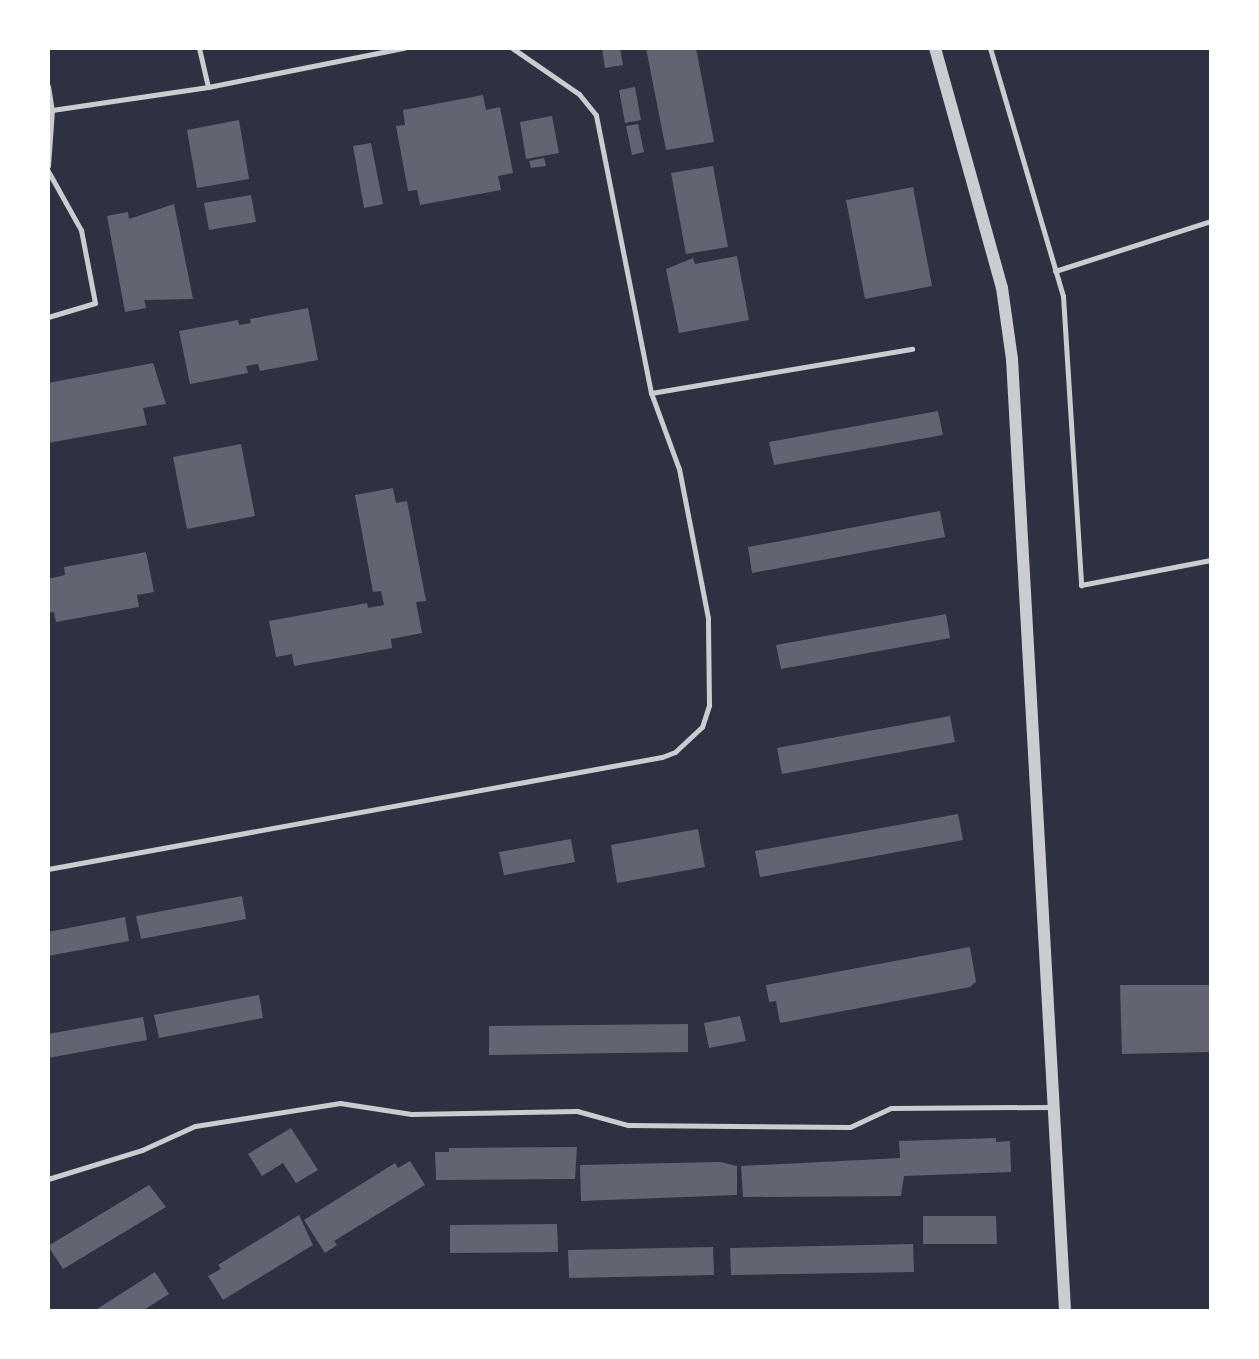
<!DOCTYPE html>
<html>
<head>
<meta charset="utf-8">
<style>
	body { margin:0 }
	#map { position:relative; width:1259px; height:1359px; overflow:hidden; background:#2d3142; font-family:Merriweather,serif }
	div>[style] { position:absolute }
	.building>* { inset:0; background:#626471 }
	.service>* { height:5px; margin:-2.5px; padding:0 2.5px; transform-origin:2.5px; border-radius:2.5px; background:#caccd0 }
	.tertiary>* { height:12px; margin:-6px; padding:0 6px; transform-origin:6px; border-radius:6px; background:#caccd0 }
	span { translate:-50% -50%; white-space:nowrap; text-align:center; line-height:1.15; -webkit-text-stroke:7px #fff; paint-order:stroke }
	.frame { position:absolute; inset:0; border:50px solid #fff; pointer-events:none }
</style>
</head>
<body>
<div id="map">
	<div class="building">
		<i style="clip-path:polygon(602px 48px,620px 48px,623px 65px,605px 68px)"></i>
		<i style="clip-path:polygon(646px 48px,696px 48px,714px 142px,666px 150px)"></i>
		<i style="clip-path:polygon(635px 87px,641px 120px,625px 123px,619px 90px)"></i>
		<i style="clip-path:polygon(483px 95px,486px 110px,500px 107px,513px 173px,498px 176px,501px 190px,420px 205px,417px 190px,408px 191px,396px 126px,405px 125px,403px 110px)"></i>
		<i style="clip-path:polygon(552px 116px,559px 153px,526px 159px,520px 122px)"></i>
		<i style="clip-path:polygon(239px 120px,249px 179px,197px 188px,187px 130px)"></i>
		<i style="clip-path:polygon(638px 124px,644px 152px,632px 155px,626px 126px)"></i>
		<i style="clip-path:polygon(371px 143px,383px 204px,364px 208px,353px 146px)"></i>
		<i style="clip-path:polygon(544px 158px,546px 166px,531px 168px,529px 161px)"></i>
		<i style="clip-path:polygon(713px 166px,728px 247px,686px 254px,671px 173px)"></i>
		<i style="clip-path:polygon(913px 187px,932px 286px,865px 299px,846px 200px)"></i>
		<i style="clip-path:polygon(251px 195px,256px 222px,209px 230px,204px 203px)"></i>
		<i style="clip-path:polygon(174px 204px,193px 299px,144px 300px,146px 308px,125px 312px,107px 216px,128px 212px,129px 219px)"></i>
		<i style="clip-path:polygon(737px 256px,749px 320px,679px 333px,666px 269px,693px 258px,695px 264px)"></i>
		<i style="clip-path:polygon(308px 308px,318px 360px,260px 371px,258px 364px,246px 366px,248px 373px,190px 384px,179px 331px,238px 320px,239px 325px,251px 323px,250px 319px)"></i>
		<i style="clip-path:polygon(153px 363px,166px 404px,143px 408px,147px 425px,48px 443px,48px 383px)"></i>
		<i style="clip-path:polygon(938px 411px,943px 435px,774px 465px,769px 442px)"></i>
		<i style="clip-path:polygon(241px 444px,255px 516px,187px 529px,173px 457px)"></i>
		<i style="clip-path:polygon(393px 488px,396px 503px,407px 501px,426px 601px,416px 602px,422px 633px,391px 639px,392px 648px,294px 666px,292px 654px,276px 657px,269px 621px,367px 603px,368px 608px,384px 605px,381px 591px,373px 592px,355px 495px)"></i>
		<i style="clip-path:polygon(940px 511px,945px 537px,752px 573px,748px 547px)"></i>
		<i style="clip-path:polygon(146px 552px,154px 592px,137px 595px,139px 607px,56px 622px,54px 612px,48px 613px,48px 579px,65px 575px,64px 567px)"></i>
		<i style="clip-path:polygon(946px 614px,950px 638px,781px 669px,776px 645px)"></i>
		<i style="clip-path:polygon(950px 716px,955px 742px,782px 774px,777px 748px)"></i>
		<i style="clip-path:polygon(958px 814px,963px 840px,760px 877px,755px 851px)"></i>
		<i style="clip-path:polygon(698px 829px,705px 867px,617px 883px,611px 845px)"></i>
		<i style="clip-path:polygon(571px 839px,575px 862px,504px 875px,499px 852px)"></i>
		<i style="clip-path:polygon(242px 896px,246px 919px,141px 939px,136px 916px)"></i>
		<i style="clip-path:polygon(125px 917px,129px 941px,48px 956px,48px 932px)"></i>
		<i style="clip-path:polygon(970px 947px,976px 982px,970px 987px,780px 1023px,776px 1001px,769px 1002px,766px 985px)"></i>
		<i style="clip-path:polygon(1120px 985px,1211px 985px,1211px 1052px,1122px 1054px)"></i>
		<i style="clip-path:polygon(259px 995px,263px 1018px,159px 1038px,154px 1015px)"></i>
		<i style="clip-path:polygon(740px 1016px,746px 1041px,709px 1048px,704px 1023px)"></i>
		<i style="clip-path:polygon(143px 1017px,147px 1040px,48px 1058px,48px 1034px)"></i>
		<i style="clip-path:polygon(688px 1024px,688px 1052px,489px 1055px,489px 1026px)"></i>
		<i style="clip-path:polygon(291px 1128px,318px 1170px,296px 1183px,283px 1163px,262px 1176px,248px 1154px)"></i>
		<i style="clip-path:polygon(996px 1138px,996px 1142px,1010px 1141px,1011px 1172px,904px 1176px,901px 1196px,743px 1197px,741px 1166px,900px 1158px,899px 1141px)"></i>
		<i style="clip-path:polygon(577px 1147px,575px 1179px,436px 1180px,435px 1152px,449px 1152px,449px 1148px)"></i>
		<i style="clip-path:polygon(410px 1161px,425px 1185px,334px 1241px,337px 1245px,325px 1253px,304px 1220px,395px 1163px,398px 1168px)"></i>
		<i style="clip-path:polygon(720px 1162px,737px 1166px,737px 1195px,581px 1201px,580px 1165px)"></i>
		<i style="clip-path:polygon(149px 1185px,166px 1207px,63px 1269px,48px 1246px)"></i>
		<i style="clip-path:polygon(299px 1215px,313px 1245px,223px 1300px,208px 1276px,221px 1269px,218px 1265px)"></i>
		<i style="clip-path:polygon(923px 1216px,996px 1216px,997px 1244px,923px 1244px)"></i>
		<i style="clip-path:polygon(557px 1224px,558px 1252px,450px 1253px,450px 1225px)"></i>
		<i style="clip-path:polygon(913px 1244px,914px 1272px,731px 1275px,730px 1248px)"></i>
		<i style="clip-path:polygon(713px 1247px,714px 1275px,569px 1278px,568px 1250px)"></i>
		<i style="clip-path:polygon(155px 1272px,169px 1294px,142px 1311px,94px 1311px)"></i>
	</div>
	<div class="service">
		<i style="left:199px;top:48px;width:40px;rotate:77deg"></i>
		<i style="left:990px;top:48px;width:259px;rotate:73.6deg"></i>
		<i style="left:1063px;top:296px;width:290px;rotate:86.4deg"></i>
		<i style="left:1081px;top:585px;width:132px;rotate:-10.9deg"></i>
		<i style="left:48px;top:86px;width:24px;rotate:81deg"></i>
		<i style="left:52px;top:110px;width:56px;rotate:94.1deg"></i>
		<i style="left:52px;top:110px;width:158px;rotate:-8.4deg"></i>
		<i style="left:208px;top:87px;width:200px;rotate:-11.3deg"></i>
		<i style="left:48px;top:171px;width:68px;rotate:60.8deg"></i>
		<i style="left:81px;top:230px;width:74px;rotate:79.1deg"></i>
		<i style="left:95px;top:303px;width:49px;rotate:163.4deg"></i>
		<i style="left:1055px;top:271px;width:164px;rotate:-17.8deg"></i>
		<i style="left:651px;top:393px;width:265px;rotate:-9.6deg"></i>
		<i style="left:48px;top:869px;width:624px;rotate:-10.34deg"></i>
		<i style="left:662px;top:757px;width:14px;rotate:-21deg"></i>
		<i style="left:675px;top:752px;width:37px;rotate:-43deg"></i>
		<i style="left:702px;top:727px;width:23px;rotate:-72deg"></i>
		<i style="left:709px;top:705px;width:87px;rotate:-90.7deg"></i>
		<i style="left:708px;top:618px;width:152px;rotate:-101deg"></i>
		<i style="left:679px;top:469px;width:81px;rotate:-110.2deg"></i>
		<i style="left:651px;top:393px;width:283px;rotate:-101.2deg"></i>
		<i style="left:596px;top:115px;width:27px;rotate:-129deg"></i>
		<i style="left:579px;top:94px;width:81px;rotate:-145.5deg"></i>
		<i style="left:48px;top:1179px;width:98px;rotate:-17.1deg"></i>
		<i style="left:142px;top:1150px;width:58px;rotate:-24.4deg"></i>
		<i style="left:195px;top:1126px;width:147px;rotate:-9deg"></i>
		<i style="left:340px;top:1103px;width:72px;rotate:8.8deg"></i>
		<i style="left:411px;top:1114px;width:166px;rotate:-1deg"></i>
		<i style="left:577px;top:1111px;width:53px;rotate:15.4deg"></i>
		<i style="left:628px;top:1125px;width:222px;rotate:0.5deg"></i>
		<i style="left:850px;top:1127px;width:45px;rotate:-24.9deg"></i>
		<i style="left:891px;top:1108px;width:160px;rotate:-0.4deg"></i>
	</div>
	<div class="tertiary">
		<i style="left:935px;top:48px;width:249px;rotate:74.4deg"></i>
		<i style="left:1002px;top:288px;width:72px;rotate:82deg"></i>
		<i style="left:1012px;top:359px;width:953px;rotate:86.81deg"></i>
	</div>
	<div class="frame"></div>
</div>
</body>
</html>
